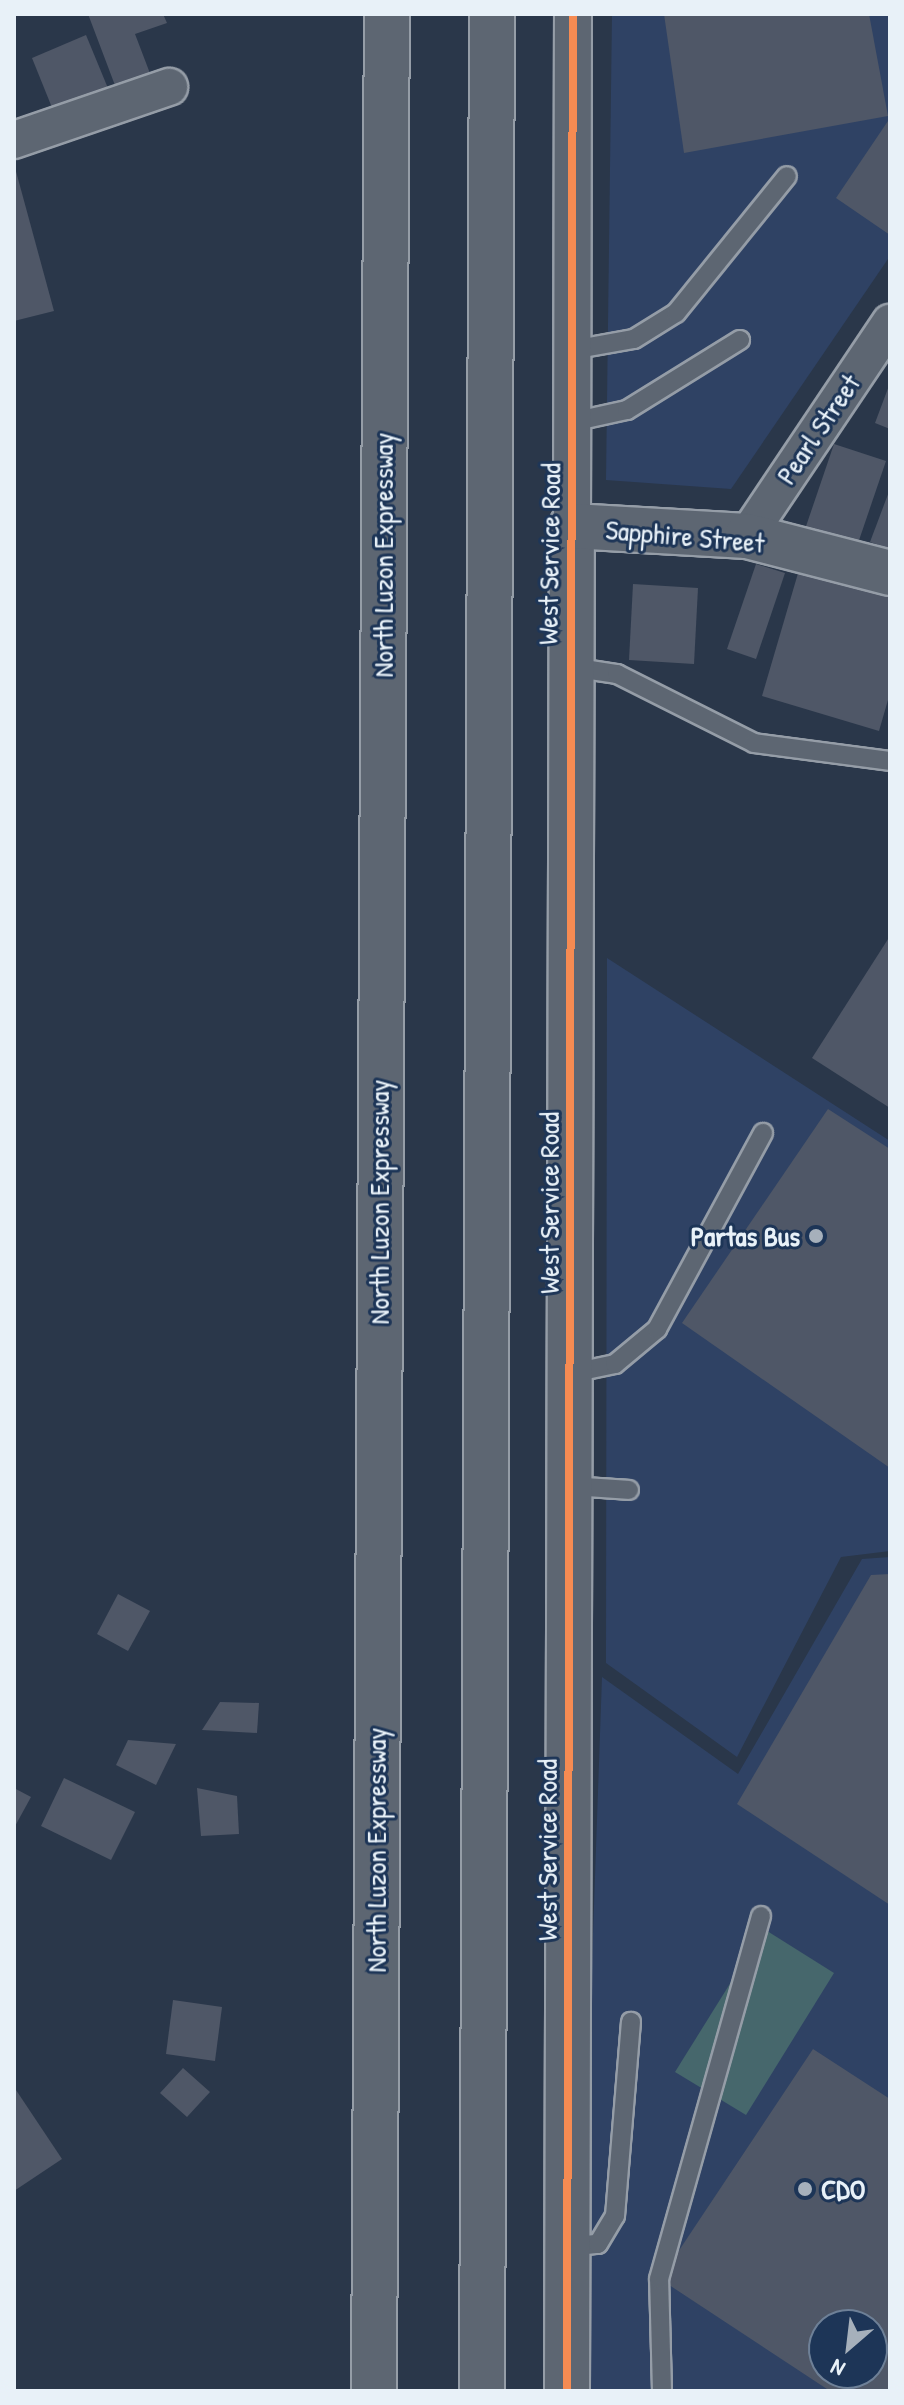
<!DOCTYPE html>
<html>
<head>
<meta charset="utf-8">
<style>
	body { margin:0 }
	#map { position:relative; width:904px; height:2405px; overflow:hidden; background:#2a374a; font-family:"Patrick Hand",sans-serif }
	div>[style] { position:absolute }
	.built>* { inset:0; background:#2f4264 }
	.green>* { inset:0; background:#46676c }
	.building>* { inset:0; background:#4f5767 }
	.roads { filter:drop-shadow(2px 0 #959da7) drop-shadow(-2px 0 #959da7) drop-shadow(0 2px #959da7) drop-shadow(0 -2px #959da7) }
	.service>* { height:18px; margin:-9px; padding:0 9px; transform-origin:9px; border-radius:9px; background:#5d6672 }
	.minor>* { height:36px; margin:-18px; padding:0 18px; transform-origin:18px; border-radius:18px; background:#5d6672 }
	.tertiary>* { height:44px; margin:-22px; padding:0 22px; transform-origin:22px; border-radius:22px; background:#5d6672 }
	.motorway>* { height:44px; margin:-22px; padding:0 22px; transform-origin:22px; border-radius:22px; background:#5d6672 }
	.cycleway>* { height:8px; margin:-4px; padding:0 4px; transform-origin:4px; border-radius:4px; background:#f68b52 }
	.dots>* { width:22px; height:22px; translate:-50% -50%; box-sizing:border-box; border:4px solid #1d3557; border-radius:50% }
	span { translate:-50% -50%; white-space:nowrap; text-align:center; line-height:1.15; -webkit-text-stroke:6px #1d3557; paint-order:stroke }
	.street-label { font-size:28px; color:#e8f1f8 }
	.poi-label { font-size:28px; color:#e8f1f8; font-weight:700 }
	.right { translate:-100% -50%; text-align:right }
	.left { translate:0 -50%; text-align:left }
	.frame { position:absolute; inset:0; border:16px solid #e8f1f8; pointer-events:none }
	.north { position:absolute; left:808px; top:2309px; width:80px; height:80px; box-sizing:border-box; background:#1d3557; border:2px solid #6e8097; border-radius:50%; rotate:208deg; font-size:22px; font-weight:700; line-height:32px; text-align:center; color:#e8f1f8 }
	.north::after { content:''; display:block; margin:auto; width:28px; height:36px; background:#a6b0bb; clip-path:polygon(50% 0,100% 100%,50% 72%,0 100%) }
</style>
</head>
<body>
<div id="map">
	<div class="built">
		<i style="clip-path:polygon(612px 14px,890px 14px,890px 256px,731px 489px,606px 480px)"></i>
		<i style="clip-path:polygon(607px 958px,890px 1141px,890px 1551px,841px 1557px,737px 1757px,606px 1663px)"></i>
		<i style="clip-path:polygon(evenodd,890px 1557px,890px 2391px,577px 2391px,602px 1677px,738px 1774px,862px 1559px,890px 1557px,824px 2325px,872px 2325px,872px 2373px,824px 2373px,824px 2325px)"></i>
	</div>
	<div class="green">
		<i style="clip-path:polygon(764px 1929px,834px 1973px,746px 2115px,675px 2072px)"></i>
	</div>
	<div class="building">
		<i style="clip-path:polygon(88px 14px,163px 14px,167px 23px,135px 34px,151px 76px,116px 88px)"></i>
		<i style="clip-path:polygon(664px 14px,869px 14px,888px 116px,684px 153px)"></i>
		<i style="clip-path:polygon(86px 35px,112px 98px,57px 120px,32px 58px)"></i>
		<i style="clip-path:polygon(890px 118px,890px 235px,836px 198px)"></i>
		<i style="clip-path:polygon(14px 164px,54px 311px,14px 321px)"></i>
		<i style="clip-path:polygon(890px 383px,890px 429px,875px 423px)"></i>
		<i style="clip-path:polygon(834px 444px,886px 461px,854px 555px,802px 538px)"></i>
		<i style="clip-path:polygon(890px 489px,890px 549px,870px 542px)"></i>
		<i style="clip-path:polygon(801px 563px,890px 590px,890px 693px,879px 731px,762px 696px)"></i>
		<i style="clip-path:polygon(756px 564px,785px 573px,756px 659px,727px 649px)"></i>
		<i style="clip-path:polygon(633px 584px,698px 588px,694px 664px,629px 660px)"></i>
		<i style="clip-path:polygon(890px 936px,890px 1108px,812px 1058px)"></i>
		<i style="clip-path:polygon(828px 1109px,890px 1149px,890px 1468px,682px 1323px)"></i>
		<i style="clip-path:polygon(890px 1574px,890px 1905px,737px 1804px,871px 1575px)"></i>
		<i style="clip-path:polygon(118px 1594px,150px 1611px,128px 1651px,97px 1634px)"></i>
		<i style="clip-path:polygon(220px 1702px,259px 1703px,257px 1733px,202px 1730px)"></i>
		<i style="clip-path:polygon(128px 1740px,176px 1744px,156px 1785px,116px 1765px)"></i>
		<i style="clip-path:polygon(64px 1778px,135px 1812px,111px 1860px,41px 1826px)"></i>
		<i style="clip-path:polygon(14px 1788px,31px 1797px,14px 1828px)"></i>
		<i style="clip-path:polygon(197px 1788px,237px 1796px,239px 1834px,201px 1836px)"></i>
		<i style="clip-path:polygon(173px 2000px,222px 2007px,215px 2061px,166px 2054px)"></i>
		<i style="clip-path:polygon(evenodd,813px 2049px,890px 2099px,890px 2391px,830px 2391px,660px 2279px,813px 2049px,824px 2325px,872px 2325px,872px 2373px,824px 2373px,824px 2325px)"></i>
		<i style="clip-path:polygon(183px 2068px,210px 2092px,187px 2117px,160px 2093px)"></i>
		<i style="clip-path:polygon(14px 2087px,62px 2159px,14px 2191px)"></i>
	</div>
	<div class="roads">
		<div class="service">
			<i style="left:572px;top:350px;width:63px;rotate:-10.1deg"></i>
			<i style="left:634px;top:339px;width:49px;rotate:-31.8deg"></i>
			<i style="left:676px;top:313px;width:176px;rotate:-51deg"></i>
			<i style="left:572px;top:422px;width:56px;rotate:-12.3deg"></i>
			<i style="left:627px;top:410px;width:133px;rotate:-31.8deg"></i>
			<i style="left:571px;top:667px;width:47px;rotate:8.7deg"></i>
			<i style="left:617px;top:674px;width:153px;rotate:26.7deg"></i>
			<i style="left:754px;top:743px;width:137px;rotate:7.5deg"></i>
			<i style="left:572px;top:1373px;width:44px;rotate:-11.8deg"></i>
			<i style="left:615px;top:1364px;width:55px;rotate:-39.8deg"></i>
			<i style="left:657px;top:1329px;width:223px;rotate:-61.6deg"></i>
			<i style="left:571px;top:1486px;width:58px;rotate:3.9deg"></i>
			<i style="left:567px;top:2247px;width:31px;rotate:-6deg"></i>
			<i style="left:598px;top:2244px;width:33px;rotate:-59deg"></i>
			<i style="left:615px;top:2216px;width:195px;rotate:-85.3deg"></i>
			<i style="left:662px;top:2391px;width:112px;rotate:-91.5deg"></i>
			<i style="left:659px;top:2279px;width:377px;rotate:-74.3deg"></i>
		</div>
		<div class="minor">
			<i style="left:14px;top:140px;width:164px;rotate:-18.9deg"></i>
			<i style="left:572px;top:526px;width:512px;rotate:-89.89deg"></i>
			<i style="left:747px;top:536px;width:257px;rotate:-56.1deg"></i>
		</div>
		<div class="tertiary">
			<i style="left:567px;top:2391px;width:1865px;rotate:-89.85deg"></i>
			<i style="left:572px;top:526px;width:175px;rotate:3.3deg"></i>
			<i style="left:747px;top:536px;width:148px;rotate:14.5deg"></i>
		</div>
		<div class="motorway">
			<i style="left:374px;top:2391px;width:2377px;rotate:-89.69deg"></i>
			<i style="left:482px;top:2391px;width:2377px;rotate:-89.76deg"></i>
		</div>
	</div>
	<div class="cycleway">
		<i style="left:567px;top:2391px;width:2377px;rotate:-89.86deg"></i>
	</div>
	<div class="dots">
		<i style="left:816px;top:1236px;background:#a6b0bb"></i>
		<i style="left:805px;top:2189px;background:#a6b0bb"></i>
	</div>
	<div class="street-label">
		<span style="left:818px;top:429px;rotate:-56deg">Pearl Street</span>
		<span style="left:685px;top:536px;rotate:5deg">Sapphire Street</span>
		<span style="left:549px;top:554px;rotate:-89deg">West Service Road</span>
		<span style="left:383px;top:555px;rotate:-90deg">North Luzon Expressway</span>
		<span style="left:379px;top:1202px;rotate:-90deg">North Luzon Expressway</span>
		<span style="left:549px;top:1203px;rotate:-90deg">West Service Road</span>
		<span style="left:376px;top:1850px;rotate:-90deg">North Luzon Expressway</span>
		<span style="left:547px;top:1850px;rotate:-90deg">West Service Road</span>
	</div>
	<div class="poi-label">
		<span class="right" style="left:800px;top:1236px">Partas Bus</span>
		<span class="left" style="left:821px;top:2189px">CDO</span>
	</div>
	<div class="frame"></div>
	<div class="north">N</div>
</div>
</body>
</html>
